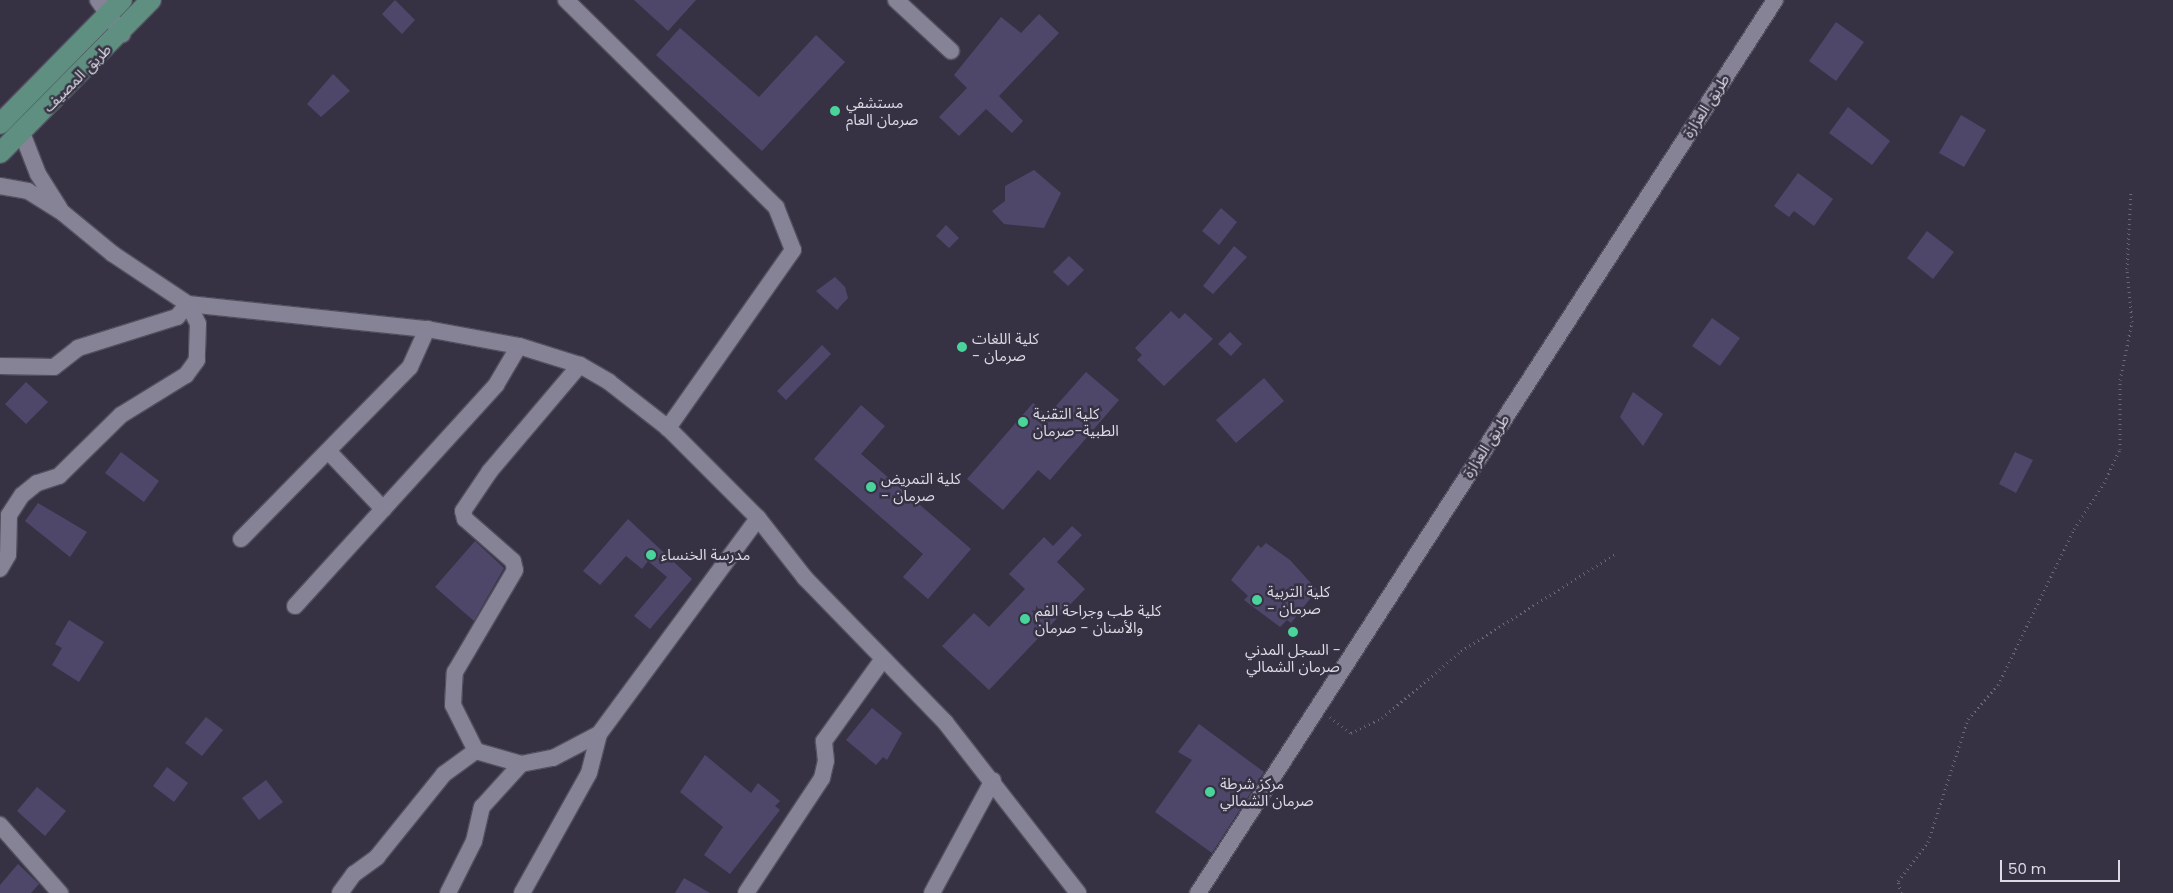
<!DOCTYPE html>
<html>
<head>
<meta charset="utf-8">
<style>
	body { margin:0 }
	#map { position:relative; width:2173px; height:893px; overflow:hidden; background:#363243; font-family:Poppins,"Noto Sans Arabic",sans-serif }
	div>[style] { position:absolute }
	.building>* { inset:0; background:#4f476a }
	.path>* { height:3px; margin-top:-1.5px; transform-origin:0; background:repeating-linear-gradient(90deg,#6a6776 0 1px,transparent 0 5px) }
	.roads { filter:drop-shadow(1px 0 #52505e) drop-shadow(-1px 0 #52505e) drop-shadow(0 1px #52505e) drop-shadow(0 -1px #52505e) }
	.minor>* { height:16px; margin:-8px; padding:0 8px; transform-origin:8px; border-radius:8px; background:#868397 }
	.major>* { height:20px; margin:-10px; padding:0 10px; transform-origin:10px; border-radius:10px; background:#5e8f81 }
	.dots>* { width:14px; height:14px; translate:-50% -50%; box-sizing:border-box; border:2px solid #363243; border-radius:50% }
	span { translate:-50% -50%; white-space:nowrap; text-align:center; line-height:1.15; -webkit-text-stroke:5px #363243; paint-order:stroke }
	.street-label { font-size:15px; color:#dcdae5 }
	.poi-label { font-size:15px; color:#dcdae5 }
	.left { translate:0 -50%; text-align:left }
	.scale { position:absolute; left:2000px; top:860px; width:120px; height:22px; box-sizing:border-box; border:2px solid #dcdae5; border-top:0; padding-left:6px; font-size:15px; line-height:18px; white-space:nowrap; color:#dcdae5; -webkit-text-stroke:4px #363243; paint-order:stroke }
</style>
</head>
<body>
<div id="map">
	<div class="building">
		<i style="clip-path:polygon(395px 0,415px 20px,402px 34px,382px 14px)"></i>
		<i style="clip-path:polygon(634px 0,696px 0,668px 31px)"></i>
		<i style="clip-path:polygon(1039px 14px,1059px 33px,999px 96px,1023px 121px,1012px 133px,986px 109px,959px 136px,939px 117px,967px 88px,954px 75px,1001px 17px,1021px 33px)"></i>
		<i style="clip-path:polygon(1836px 22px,1864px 42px,1836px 81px,1809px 61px)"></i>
		<i style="clip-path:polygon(680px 28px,759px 97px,816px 35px,845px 62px,762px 151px,656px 55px)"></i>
		<i style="clip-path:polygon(333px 74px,350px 91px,321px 117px,307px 104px)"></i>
		<i style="clip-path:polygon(1848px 107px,1890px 141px,1872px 165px,1829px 133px)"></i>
		<i style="clip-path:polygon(1961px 115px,1986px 130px,1964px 167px,1939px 153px)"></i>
		<i style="clip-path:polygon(1034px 170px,1061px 193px,1044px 228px,1004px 224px,992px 211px,1005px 201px,1005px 186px)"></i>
		<i style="clip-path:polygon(1798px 173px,1833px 199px,1814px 226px,1794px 211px,1789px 217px,1774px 206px)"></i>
		<i style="clip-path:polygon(1221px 208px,1237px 222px,1219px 245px,1202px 231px)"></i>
		<i style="clip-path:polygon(946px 225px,959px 238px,949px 248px,936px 236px)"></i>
		<i style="clip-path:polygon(1927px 231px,1954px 252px,1933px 279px,1907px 258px)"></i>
		<i style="clip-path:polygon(1234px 246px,1247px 257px,1213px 294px,1203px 286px)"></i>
		<i style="clip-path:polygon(1069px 256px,1084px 270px,1068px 286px,1053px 272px)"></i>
		<i style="clip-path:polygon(835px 277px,845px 287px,848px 298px,837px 310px,816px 291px)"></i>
		<i style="clip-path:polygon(1171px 311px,1179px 319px,1185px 313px,1213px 339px,1164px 386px,1137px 360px,1142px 355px,1135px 348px)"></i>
		<i style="clip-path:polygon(1712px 318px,1740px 338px,1720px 366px,1692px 346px)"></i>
		<i style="clip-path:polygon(1230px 332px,1242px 344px,1231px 356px,1218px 344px)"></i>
		<i style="clip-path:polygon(822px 345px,831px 354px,786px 400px,777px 391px)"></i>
		<i style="clip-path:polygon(1086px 372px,1119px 400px,1050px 480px,1038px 470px,1003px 510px,967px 479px,1033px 403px,1047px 416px)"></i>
		<i style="clip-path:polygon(1264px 378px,1284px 401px,1236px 443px,1216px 420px)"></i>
		<i style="clip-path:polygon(26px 382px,48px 402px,26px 424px,5px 404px)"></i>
		<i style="clip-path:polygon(1633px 392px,1663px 414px,1643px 446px,1620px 417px)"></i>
		<i style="clip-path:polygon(861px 405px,885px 426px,861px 454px,971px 549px,928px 599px,903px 577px,923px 554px,814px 459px)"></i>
		<i style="clip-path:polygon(121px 452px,159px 481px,144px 502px,105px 473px)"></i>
		<i style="clip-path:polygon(2015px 452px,2033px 460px,2016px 493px,1999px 484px)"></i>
		<i style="clip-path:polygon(38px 503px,87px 532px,70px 557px,25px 521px)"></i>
		<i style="clip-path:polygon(628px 519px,692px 579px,650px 629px,634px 616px,667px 577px,648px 561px,642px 569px,626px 556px,600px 585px,583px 571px)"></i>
		<i style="clip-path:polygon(1072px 526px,1082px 535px,1057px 562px,1085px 589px,989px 690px,942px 646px,974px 613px,989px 627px,1025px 589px,1009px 574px,1044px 537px,1053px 546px)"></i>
		<i style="clip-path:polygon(475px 541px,504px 568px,474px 621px,435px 587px)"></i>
		<i style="clip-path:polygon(1266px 543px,1290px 560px,1317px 590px,1291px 623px,1287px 620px,1280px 627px,1244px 600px,1248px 596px,1231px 580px,1258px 545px,1261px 548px)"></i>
		<i style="clip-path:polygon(69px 620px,104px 642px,79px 682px,52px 665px,62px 648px,55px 644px)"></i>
		<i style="clip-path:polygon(872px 708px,902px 733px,887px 760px,883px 757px,876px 765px,846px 740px)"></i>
		<i style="clip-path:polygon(206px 717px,223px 730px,202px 756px,185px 743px)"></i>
		<i style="clip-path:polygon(1199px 724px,1264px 772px,1212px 853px,1155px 812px,1192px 760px,1178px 752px)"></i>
		<i style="clip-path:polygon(705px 755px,751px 793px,758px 783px,780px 801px,775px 806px,780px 810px,730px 874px,704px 855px,723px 827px,680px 792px)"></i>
		<i style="clip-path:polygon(167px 767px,188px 783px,174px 802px,153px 786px)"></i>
		<i style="clip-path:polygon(266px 780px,283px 802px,259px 820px,242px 798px)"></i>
		<i style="clip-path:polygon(37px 787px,66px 811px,45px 836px,17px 811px)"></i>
		<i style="clip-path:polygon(18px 864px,39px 884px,31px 893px,0 893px,0 885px)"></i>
		<i style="clip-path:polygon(684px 878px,710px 893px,675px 893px)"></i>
	</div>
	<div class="path">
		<i style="left:1330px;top:717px;width:26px;rotate:37deg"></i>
		<i style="left:1351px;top:733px;width:34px;rotate:-26deg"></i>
		<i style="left:1382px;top:718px;width:104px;rotate:-40.3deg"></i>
		<i style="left:1461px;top:651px;width:182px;rotate:-32.2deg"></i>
		<i style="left:1901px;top:893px;width:12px;rotate:-104deg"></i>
		<i style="left:1898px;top:881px;width:49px;rotate:-52.4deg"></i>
		<i style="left:1928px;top:842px;width:129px;rotate:-72deg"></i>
		<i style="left:1968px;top:719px;width:45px;rotate:-48.6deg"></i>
		<i style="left:1998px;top:685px;width:174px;rotate:-64deg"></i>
		<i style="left:2074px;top:529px;width:55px;rotate:-56.9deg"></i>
		<i style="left:2104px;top:483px;width:38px;rotate:-65deg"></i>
		<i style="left:2120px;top:449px;width:69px;rotate:-90deg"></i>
		<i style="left:2120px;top:380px;width:59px;rotate:-78.3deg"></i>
		<i style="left:2132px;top:322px;width:53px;rotate:-95.4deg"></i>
		<i style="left:2127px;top:269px;width:78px;rotate:-87.1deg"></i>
	</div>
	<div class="roads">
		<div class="minor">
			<i style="left:98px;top:0;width:42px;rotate:54.8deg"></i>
			<i style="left:566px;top:0;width:295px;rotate:44.6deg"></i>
			<i style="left:776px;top:207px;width:46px;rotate:68.4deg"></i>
			<i style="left:793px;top:250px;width:218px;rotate:125.1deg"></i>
			<i style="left:896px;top:0;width:75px;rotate:42.8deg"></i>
			<i style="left:22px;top:133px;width:44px;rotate:68.7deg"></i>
			<i style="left:38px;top:174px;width:41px;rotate:57.8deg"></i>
			<i style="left:0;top:186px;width:28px;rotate:10deg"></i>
			<i style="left:28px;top:191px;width:41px;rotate:32.2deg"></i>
			<i style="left:63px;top:213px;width:65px;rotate:39.4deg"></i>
			<i style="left:113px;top:254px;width:90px;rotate:33.7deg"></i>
			<i style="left:188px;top:304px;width:240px;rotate:6deg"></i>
			<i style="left:427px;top:329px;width:94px;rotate:10.5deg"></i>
			<i style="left:519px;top:346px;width:64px;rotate:17.3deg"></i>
			<i style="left:580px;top:365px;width:34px;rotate:30deg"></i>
			<i style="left:609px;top:382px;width:75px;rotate:37.9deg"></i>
			<i style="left:668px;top:428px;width:127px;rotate:45deg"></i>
			<i style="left:758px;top:518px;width:76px;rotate:51.9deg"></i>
			<i style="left:805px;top:578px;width:201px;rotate:45.8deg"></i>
			<i style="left:945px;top:722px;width:217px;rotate:52.1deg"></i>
			<i style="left:0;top:366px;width:54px;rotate:1.1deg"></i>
			<i style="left:54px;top:367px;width:31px;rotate:-38deg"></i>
			<i style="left:78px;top:348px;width:104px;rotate:-17.4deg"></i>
			<i style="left:177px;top:317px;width:17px;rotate:-50deg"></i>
			<i style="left:188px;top:304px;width:22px;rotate:63deg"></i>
			<i style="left:198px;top:324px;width:36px;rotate:92deg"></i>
			<i style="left:197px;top:360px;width:19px;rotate:126deg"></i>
			<i style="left:186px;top:375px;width:76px;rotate:148.4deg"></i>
			<i style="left:121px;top:415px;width:87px;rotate:135.5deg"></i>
			<i style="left:59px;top:476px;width:23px;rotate:162deg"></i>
			<i style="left:37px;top:483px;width:19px;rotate:141deg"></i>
			<i style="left:22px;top:495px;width:24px;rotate:123deg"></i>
			<i style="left:9px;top:515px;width:40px;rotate:91.4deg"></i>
			<i style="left:8px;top:555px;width:16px;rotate:120deg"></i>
			<i style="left:329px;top:452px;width:79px;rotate:46.5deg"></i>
			<i style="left:241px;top:539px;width:241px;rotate:-45.5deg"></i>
			<i style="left:410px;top:367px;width:42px;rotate:-65.9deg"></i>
			<i style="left:295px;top:606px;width:299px;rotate:-47.7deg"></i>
			<i style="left:496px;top:385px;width:45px;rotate:-59.5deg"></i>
			<i style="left:476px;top:751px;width:51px;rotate:-116.6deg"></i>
			<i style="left:453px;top:705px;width:33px;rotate:-87deg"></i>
			<i style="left:455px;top:672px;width:118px;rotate:-59.5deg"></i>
			<i style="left:515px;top:570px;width:9px;rotate:-103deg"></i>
			<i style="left:513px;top:561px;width:64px;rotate:-138.8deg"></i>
			<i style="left:465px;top:519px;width:8px;rotate:-104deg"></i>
			<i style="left:463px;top:511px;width:48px;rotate:-56deg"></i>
			<i style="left:490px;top:471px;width:139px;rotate:-49.7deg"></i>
			<i style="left:0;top:825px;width:91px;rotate:48.6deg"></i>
			<i style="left:340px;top:893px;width:24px;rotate:-54deg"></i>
			<i style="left:354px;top:874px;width:29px;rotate:-36deg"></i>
			<i style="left:377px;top:857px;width:107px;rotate:-51.1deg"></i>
			<i style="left:444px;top:774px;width:39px;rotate:-36deg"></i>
			<i style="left:476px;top:751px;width:47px;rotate:16.1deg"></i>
			<i style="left:521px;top:764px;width:33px;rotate:-11deg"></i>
			<i style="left:553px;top:758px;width:52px;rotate:-27.6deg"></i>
			<i style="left:599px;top:734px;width:268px;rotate:-53.6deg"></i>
			<i style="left:448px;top:893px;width:58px;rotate:-63.4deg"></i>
			<i style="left:474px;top:841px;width:35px;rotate:-77deg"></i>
			<i style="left:482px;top:807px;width:58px;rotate:-47.8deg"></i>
			<i style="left:522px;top:893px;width:137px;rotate:-60.8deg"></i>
			<i style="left:589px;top:773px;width:40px;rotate:-75.6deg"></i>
			<i style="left:746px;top:893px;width:138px;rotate:-56.5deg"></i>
			<i style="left:822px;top:778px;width:17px;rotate:-77deg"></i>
			<i style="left:826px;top:761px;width:20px;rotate:-96deg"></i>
			<i style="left:824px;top:741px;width:101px;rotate:-54.3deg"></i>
			<i style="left:932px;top:893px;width:128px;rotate:-61.6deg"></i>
			<i style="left:1198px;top:893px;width:1063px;rotate:-57.13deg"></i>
		</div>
		<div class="major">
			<i style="left:0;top:124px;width:174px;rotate:-45.5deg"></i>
			<i style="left:0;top:153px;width:215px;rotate:-45.4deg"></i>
		</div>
	</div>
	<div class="dots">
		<i style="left:835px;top:111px;background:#4ad49c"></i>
		<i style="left:962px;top:347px;background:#4ad49c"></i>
		<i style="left:1023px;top:422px;background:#4ad49c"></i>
		<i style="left:871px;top:487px;background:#4ad49c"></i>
		<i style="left:651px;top:555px;background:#4ad49c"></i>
		<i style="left:1257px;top:600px;background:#4ad49c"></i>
		<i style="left:1025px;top:619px;background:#4ad49c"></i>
		<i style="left:1293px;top:632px;background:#4ad49c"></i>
		<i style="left:1210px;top:792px;background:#4ad49c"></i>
	</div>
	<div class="street-label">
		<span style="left:77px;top:78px;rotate:-45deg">طريق المصيف</span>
		<span style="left:1706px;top:106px;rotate:-57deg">طريق العزازة</span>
		<span style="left:1486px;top:446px;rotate:-57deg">طريق العزازة</span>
	</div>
	<div class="poi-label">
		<span class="left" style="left:846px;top:111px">مستشفي<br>صرمان العام</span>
		<span class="left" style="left:972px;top:347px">كلية اللغات<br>- صرمان</span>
		<span class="left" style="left:1033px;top:422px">كلية التقنية<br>الطبية-صرمان</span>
		<span class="left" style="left:881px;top:487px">كلية التمريض<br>- صرمان</span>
		<span class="left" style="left:661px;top:555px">مدرسة الخنساء</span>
		<span class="left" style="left:1267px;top:600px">كلية التربية<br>- صرمان</span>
		<span class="left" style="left:1035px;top:619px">كلية طب وجراحة الفم<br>والأسنان - صرمان</span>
		<span style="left:1293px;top:658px">السجل المدني -<br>صرمان الشمالي</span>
		<span class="left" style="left:1220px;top:792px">مركز شرطة<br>صرمان الشمالي</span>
	</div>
	<div class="scale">50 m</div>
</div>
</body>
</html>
